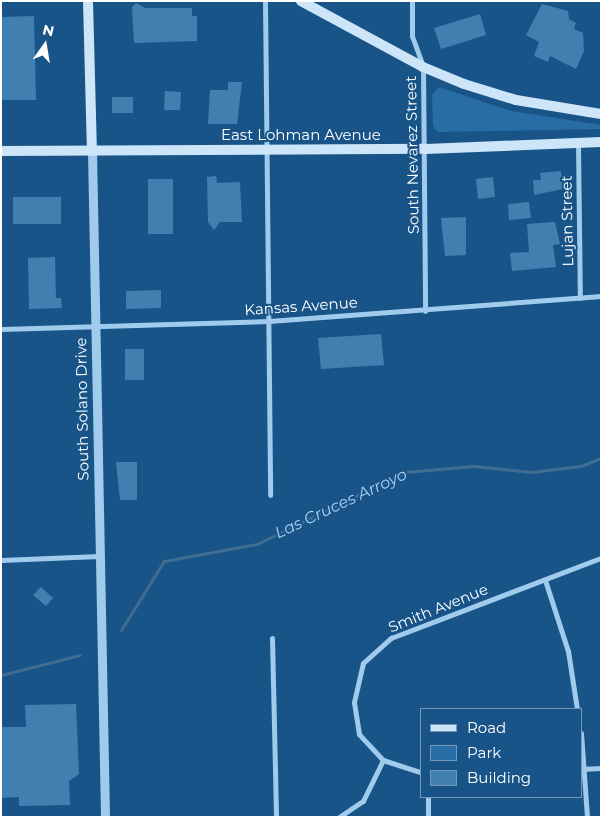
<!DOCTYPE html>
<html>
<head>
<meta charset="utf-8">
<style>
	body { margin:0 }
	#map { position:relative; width:602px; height:818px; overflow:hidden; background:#185488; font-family:Montserrat,sans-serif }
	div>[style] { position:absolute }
	.green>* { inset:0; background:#286da5 }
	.stream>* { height:3px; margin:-1.5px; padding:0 1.5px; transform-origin:1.5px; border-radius:1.5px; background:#426d93 }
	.building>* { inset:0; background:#417fb1 }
	.minor>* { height:5px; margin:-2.5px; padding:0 2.5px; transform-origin:2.5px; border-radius:2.5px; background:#a0cbed }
	.tertiary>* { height:9px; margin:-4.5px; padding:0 4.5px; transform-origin:4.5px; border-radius:4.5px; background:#a0cbed }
	.secondary>* { height:10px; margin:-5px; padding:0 5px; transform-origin:5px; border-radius:5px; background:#cde5f9 }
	span { translate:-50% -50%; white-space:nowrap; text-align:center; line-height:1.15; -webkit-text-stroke:4px #185488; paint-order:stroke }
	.street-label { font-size:15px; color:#fff }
	.water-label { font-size:16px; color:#abd4f5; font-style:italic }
	.frame { position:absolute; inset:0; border:2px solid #fff; pointer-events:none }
	.legend { position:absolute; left:420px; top:708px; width:162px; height:90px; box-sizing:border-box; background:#185488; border:1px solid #7498b8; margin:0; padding:6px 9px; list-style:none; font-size:15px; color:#fff }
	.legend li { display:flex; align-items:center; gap:10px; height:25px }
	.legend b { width:25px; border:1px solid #7498b8 }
	.north { position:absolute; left:20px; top:20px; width:50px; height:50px; -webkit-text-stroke:4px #185488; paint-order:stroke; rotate:13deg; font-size:14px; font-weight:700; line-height:20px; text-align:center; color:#fff }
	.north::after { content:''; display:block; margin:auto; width:18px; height:22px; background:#fff; clip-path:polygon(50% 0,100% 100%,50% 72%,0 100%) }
</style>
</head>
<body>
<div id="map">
	<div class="green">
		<i style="clip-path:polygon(439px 87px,511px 111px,601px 125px,601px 129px,438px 132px,433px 126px,432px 94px)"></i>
	</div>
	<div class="stream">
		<i style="left:121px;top:630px;width:81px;rotate:-58.1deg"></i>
		<i style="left:164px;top:561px;width:95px;rotate:-10.4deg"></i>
		<i style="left:257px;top:544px;width:165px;rotate:-25.9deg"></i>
		<i style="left:405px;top:472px;width:69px;rotate:-5deg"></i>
		<i style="left:474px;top:466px;width:58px;rotate:5.9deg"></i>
		<i style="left:532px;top:472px;width:49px;rotate:-7deg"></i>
		<i style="left:581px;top:466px;width:22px;rotate:-22deg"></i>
		<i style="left:1px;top:675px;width:81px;rotate:-14.2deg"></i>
	</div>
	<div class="building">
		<i style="clip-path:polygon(136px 3px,145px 8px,192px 8px,192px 16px,197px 16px,197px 41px,134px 43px,132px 7px)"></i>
		<i style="clip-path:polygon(542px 4px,568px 11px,569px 19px,576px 23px,574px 29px,583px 33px,584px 51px,576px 69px,550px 56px,548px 62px,534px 56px,539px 42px,526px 35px)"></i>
		<i style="clip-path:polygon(480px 14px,486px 35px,441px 49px,434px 28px)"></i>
		<i style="clip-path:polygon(34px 16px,36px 100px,1px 100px,1px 17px)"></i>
		<i style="clip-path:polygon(228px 82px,242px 82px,237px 124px,208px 124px,210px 90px,228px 90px)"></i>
		<i style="clip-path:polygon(165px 91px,181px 92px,180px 110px,164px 110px)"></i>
		<i style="clip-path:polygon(112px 97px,133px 97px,133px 113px,112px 113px)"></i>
		<i style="clip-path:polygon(561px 171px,563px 189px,534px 195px,533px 180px,541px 180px,540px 173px)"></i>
		<i style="clip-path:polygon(216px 176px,217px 183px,240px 182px,242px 222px,220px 222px,214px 230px,208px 222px,207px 177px)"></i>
		<i style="clip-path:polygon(493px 177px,495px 197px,478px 199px,476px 179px)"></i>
		<i style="clip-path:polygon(148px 179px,173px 179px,173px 234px,148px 234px)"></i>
		<i style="clip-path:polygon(13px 197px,61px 197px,61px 224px,13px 224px)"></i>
		<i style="clip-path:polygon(529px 202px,531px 218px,509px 220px,508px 204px)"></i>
		<i style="clip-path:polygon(466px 217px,466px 255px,445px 256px,441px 218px)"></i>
		<i style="clip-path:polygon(555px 222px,560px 244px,553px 245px,556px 267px,512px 271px,510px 253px,529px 252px,527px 224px)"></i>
		<i style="clip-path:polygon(55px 257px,56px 298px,61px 298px,62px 308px,29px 309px,28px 258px)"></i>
		<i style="clip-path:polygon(161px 290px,161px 308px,126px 309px,126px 291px)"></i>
		<i style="clip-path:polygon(381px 334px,384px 365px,321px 369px,318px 338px)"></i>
		<i style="clip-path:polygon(125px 349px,144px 349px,144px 380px,125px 380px)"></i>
		<i style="clip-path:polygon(116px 462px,137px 462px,137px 500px,120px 500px)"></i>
		<i style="clip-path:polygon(41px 587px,53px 598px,46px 606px,33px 595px)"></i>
		<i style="clip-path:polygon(76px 704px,79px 774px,69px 781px,70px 805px,19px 806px,19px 797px,1px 798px,1px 727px,26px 727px,25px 705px)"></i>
	</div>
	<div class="minor">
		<i style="left:265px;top:1px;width:494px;rotate:89.4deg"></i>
		<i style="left:412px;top:1px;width:35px;rotate:90deg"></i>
		<i style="left:412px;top:36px;width:33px;rotate:70deg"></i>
		<i style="left:423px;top:67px;width:244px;rotate:89.5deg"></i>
		<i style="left:578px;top:144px;width:154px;rotate:89.3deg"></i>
		<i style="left:1px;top:329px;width:268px;rotate:-1.7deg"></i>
		<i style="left:269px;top:321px;width:333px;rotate:-4.3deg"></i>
		<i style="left:1px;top:560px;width:98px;rotate:-2.3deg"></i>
		<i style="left:545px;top:580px;width:75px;rotate:72.1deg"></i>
		<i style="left:568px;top:651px;width:59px;rotate:81.2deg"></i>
		<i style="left:272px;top:638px;width:179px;rotate:88.7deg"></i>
		<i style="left:581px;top:733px;width:84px;rotate:85.9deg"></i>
		<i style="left:383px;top:760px;width:35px;rotate:-133deg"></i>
		<i style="left:359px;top:734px;width:32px;rotate:-99deg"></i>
		<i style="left:354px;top:702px;width:40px;rotate:-77deg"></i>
		<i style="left:363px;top:663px;width:38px;rotate:-42deg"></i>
		<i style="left:391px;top:638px;width:225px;rotate:-20.9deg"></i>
		<i style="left:581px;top:769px;width:20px;rotate:-3deg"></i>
		<i style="left:428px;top:797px;width:20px;rotate:90deg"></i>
		<i style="left:339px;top:817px;width:29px;rotate:-34deg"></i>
		<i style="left:363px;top:801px;width:46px;rotate:-64deg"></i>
		<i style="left:383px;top:760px;width:40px;rotate:18deg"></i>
	</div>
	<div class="tertiary">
		<i style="left:92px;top:151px;width:666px;rotate:88.88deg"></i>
	</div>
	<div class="secondary">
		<i style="left:88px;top:1px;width:150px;rotate:88.5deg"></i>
		<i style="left:301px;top:1px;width:139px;rotate:28.4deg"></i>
		<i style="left:423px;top:67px;width:44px;rotate:22.5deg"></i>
		<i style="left:464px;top:84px;width:54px;rotate:17.1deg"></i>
		<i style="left:516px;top:100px;width:86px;rotate:9.4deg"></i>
		<i style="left:1px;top:151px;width:425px;rotate:-0.3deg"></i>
		<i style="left:426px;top:149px;width:175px;rotate:-2.3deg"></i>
	</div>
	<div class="street-label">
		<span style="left:301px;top:135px">East Lohman Avenue</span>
		<span style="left:412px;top:155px;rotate:-91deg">South Nevarez Street</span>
		<span style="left:567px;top:221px;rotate:-91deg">Lujan Street</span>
		<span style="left:301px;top:306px;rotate:-4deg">Kansas Avenue</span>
		<span style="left:82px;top:409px;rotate:-91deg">South Solano Drive</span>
		<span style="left:438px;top:608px;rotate:-22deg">Smith Avenue</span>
	</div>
	<div class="water-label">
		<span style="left:341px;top:504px;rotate:-25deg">Las Cruces Arroyo</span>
	</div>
	<div class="frame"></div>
	<ul class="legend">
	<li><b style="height:6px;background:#cde5f9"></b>Road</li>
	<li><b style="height:14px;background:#286da5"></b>Park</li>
	<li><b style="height:14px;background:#417fb1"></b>Building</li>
	</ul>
	<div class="north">N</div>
</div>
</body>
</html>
